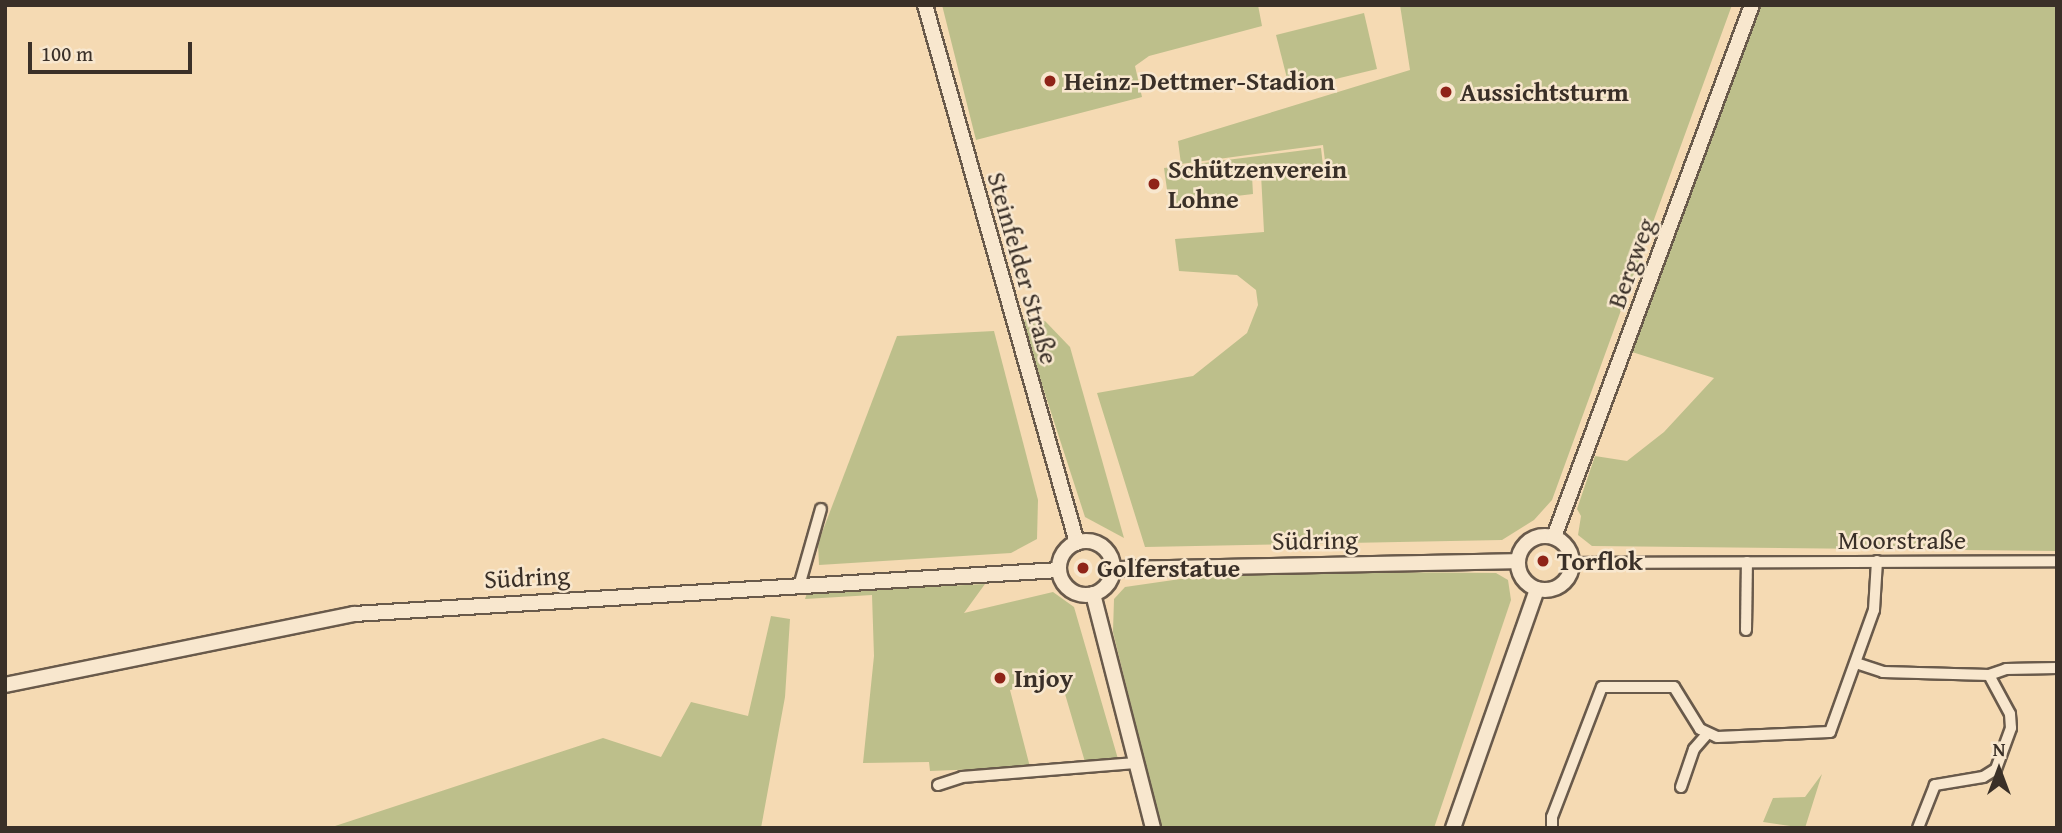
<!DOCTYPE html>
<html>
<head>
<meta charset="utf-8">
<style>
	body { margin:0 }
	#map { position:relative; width:2062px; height:833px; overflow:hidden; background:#f5dab3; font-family:"Gentium Book Plus",serif }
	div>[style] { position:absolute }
	.green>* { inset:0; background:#bdbf8b }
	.roads { filter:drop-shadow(2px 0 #695a4b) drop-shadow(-2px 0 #695a4b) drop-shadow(0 2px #695a4b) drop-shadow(0 -2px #695a4b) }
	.street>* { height:10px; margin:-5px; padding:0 5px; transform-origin:5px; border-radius:5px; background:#f8e7ce }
	.secondary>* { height:14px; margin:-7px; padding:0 7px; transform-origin:7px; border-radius:7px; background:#f8e7ce }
	.secondary>.ring { margin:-7px; padding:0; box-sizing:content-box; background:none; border:14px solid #f8e7ce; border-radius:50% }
	.dots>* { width:19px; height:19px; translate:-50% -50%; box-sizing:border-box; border:4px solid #f8e7ce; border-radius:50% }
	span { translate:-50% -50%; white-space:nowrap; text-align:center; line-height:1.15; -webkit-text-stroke:5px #f8e7ce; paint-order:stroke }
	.poi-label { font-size:26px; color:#3a3028; font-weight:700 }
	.left { translate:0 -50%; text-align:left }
	.street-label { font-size:26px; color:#3a3028 }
	.frame { position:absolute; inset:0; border:7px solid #3a3028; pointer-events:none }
	.north { position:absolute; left:1964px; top:735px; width:70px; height:70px; -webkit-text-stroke:5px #f8e7ce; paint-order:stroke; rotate:0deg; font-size:19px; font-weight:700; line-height:28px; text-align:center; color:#3a3028 }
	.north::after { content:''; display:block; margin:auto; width:24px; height:32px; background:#3a3028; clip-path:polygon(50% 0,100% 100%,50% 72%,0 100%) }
	.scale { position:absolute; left:28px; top:42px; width:164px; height:32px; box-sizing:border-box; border:4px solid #3a3028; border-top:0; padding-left:9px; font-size:21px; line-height:24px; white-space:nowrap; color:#3a3028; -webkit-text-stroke:5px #f8e7ce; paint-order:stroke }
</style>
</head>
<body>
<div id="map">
	<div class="green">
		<i style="clip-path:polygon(942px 5px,1258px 5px,1262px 26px,1149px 56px,1135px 66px,1142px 97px,976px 140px)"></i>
		<i style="clip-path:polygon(1400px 5px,1732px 5px,1552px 500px,1534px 520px,1502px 540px,1145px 547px,1097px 393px,1193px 376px,1247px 333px,1258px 305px,1256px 290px,1237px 275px,1179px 271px,1175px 239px,1264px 232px,1261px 174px,1252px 176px,1253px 194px,1169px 204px,1164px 168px,1321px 148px,1323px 166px,1268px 174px,1326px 169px,1323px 145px,1181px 164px,1178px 141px,1410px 70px)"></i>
		<i style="clip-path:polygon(1757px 5px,2057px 5px,2057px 551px,1592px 546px,1578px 535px,1581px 516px,1577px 509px,1595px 456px,1627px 461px,1664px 432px,1714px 378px,1632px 352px)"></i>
		<i style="clip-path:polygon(1364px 13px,1377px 69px,1290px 90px,1276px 35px)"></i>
		<i style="clip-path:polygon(1028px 317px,1045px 321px,1070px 347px,1124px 538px,1085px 517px,1022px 323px)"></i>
		<i style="clip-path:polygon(994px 331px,1038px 500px,1037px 539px,1011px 553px,819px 565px,818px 543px,897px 336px)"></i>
		<i style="clip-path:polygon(1375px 572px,1496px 573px,1508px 580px,1511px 600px,1434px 828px,1161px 828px,1113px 632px,1114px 599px,1125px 587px,1208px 575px)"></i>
		<i style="clip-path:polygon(985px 584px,964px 613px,1053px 592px,1074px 607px,1118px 759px,1085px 762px,1060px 677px,1010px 690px,1030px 767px,930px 771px,929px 762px,863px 763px,874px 656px,872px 595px,805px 599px,807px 593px)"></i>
		<i style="clip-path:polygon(771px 616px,790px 619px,785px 697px,761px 828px,329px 828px,603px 738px,661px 757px,691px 702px,748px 716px)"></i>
		<i style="clip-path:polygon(1822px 774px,1805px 828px,1763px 822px,1773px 798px,1805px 797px)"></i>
	</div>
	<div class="roads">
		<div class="street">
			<i style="left:1572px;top:563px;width:485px;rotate:-0.2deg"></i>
			<i style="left:799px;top:586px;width:80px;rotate:-74.1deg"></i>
			<i style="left:1746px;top:630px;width:68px;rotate:-89.2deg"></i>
			<i style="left:1856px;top:663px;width:28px;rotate:18deg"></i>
			<i style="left:1883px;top:672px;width:106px;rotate:1.6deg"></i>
			<i style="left:1989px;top:675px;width:44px;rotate:61.7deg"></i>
			<i style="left:2010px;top:714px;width:14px;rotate:86deg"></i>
			<i style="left:2011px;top:728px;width:44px;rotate:110.1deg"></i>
			<i style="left:1996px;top:769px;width:15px;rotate:148deg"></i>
			<i style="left:1983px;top:777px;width:49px;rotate:170.5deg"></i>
			<i style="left:1935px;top:785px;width:46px;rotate:111.6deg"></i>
			<i style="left:1989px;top:675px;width:18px;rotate:-19deg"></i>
			<i style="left:2006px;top:669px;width:51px;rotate:-1.1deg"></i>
			<i style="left:938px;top:785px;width:25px;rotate:-18deg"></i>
			<i style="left:962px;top:777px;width:174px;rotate:-4.6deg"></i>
			<i style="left:1681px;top:787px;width:40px;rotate:-71.1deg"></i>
			<i style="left:1694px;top:749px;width:18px;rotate:-49deg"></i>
			<i style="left:1552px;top:828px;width:11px;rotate:-90deg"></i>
			<i style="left:1552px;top:817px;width:139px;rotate:-69deg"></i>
			<i style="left:1602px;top:687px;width:72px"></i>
			<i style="left:1674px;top:687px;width:49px;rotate:58.2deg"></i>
			<i style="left:1700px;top:729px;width:19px;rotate:25deg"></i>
			<i style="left:1717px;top:737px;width:113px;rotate:-2.5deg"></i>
			<i style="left:1830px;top:732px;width:130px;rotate:-70.2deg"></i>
			<i style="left:1874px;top:610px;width:49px;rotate:-86.5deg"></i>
		</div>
		<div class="secondary">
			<i style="left:925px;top:5px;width:559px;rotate:74.22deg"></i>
			<i class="ring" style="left:1518px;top:536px;width:40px;height:40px"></i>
			<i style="left:1554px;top:537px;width:568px;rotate:-69.59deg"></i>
			<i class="ring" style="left:1059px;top:541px;width:40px;height:40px"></i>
			<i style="left:1113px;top:569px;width:405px;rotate:-1.1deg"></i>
			<i style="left:1093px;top:594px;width:242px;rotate:75.6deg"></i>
			<i style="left:5px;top:685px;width:356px;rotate:-11.5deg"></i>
			<i style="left:354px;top:614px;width:706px;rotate:-3.57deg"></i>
			<i style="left:1453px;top:828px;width:253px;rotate:-70.6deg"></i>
		</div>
	</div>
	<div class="dots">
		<i style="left:1050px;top:81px;background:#8f2418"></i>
		<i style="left:1446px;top:92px;background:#8f2418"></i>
		<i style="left:1154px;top:184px;background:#8f2418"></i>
		<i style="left:1543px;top:561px;background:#8f2418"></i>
		<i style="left:1083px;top:568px;background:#8f2418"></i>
		<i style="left:1000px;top:678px;background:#8f2418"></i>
	</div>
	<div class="poi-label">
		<span class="left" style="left:1064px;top:81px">Heinz-Dettmer-Stadion</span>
		<span class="left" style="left:1460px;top:92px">Aussichtsturm</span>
		<span class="left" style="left:1168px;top:184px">Schützenverein<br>Lohne</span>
		<span class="left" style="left:1557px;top:561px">Torflok</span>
		<span class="left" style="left:1097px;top:568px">Golferstatue</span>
		<span class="left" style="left:1014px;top:678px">Injoy</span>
	</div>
	<div class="street-label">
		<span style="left:1631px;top:263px;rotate:-70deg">Bergweg</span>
		<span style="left:1023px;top:268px;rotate:74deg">Steinfelder Straße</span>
		<span style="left:1315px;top:540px;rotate:-1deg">Südring</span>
		<span style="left:1902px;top:540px">Moorstraße</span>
		<span style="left:527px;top:577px;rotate:-3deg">Südring</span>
	</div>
	<div class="frame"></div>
	<div class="north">N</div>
	<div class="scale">100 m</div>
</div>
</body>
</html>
